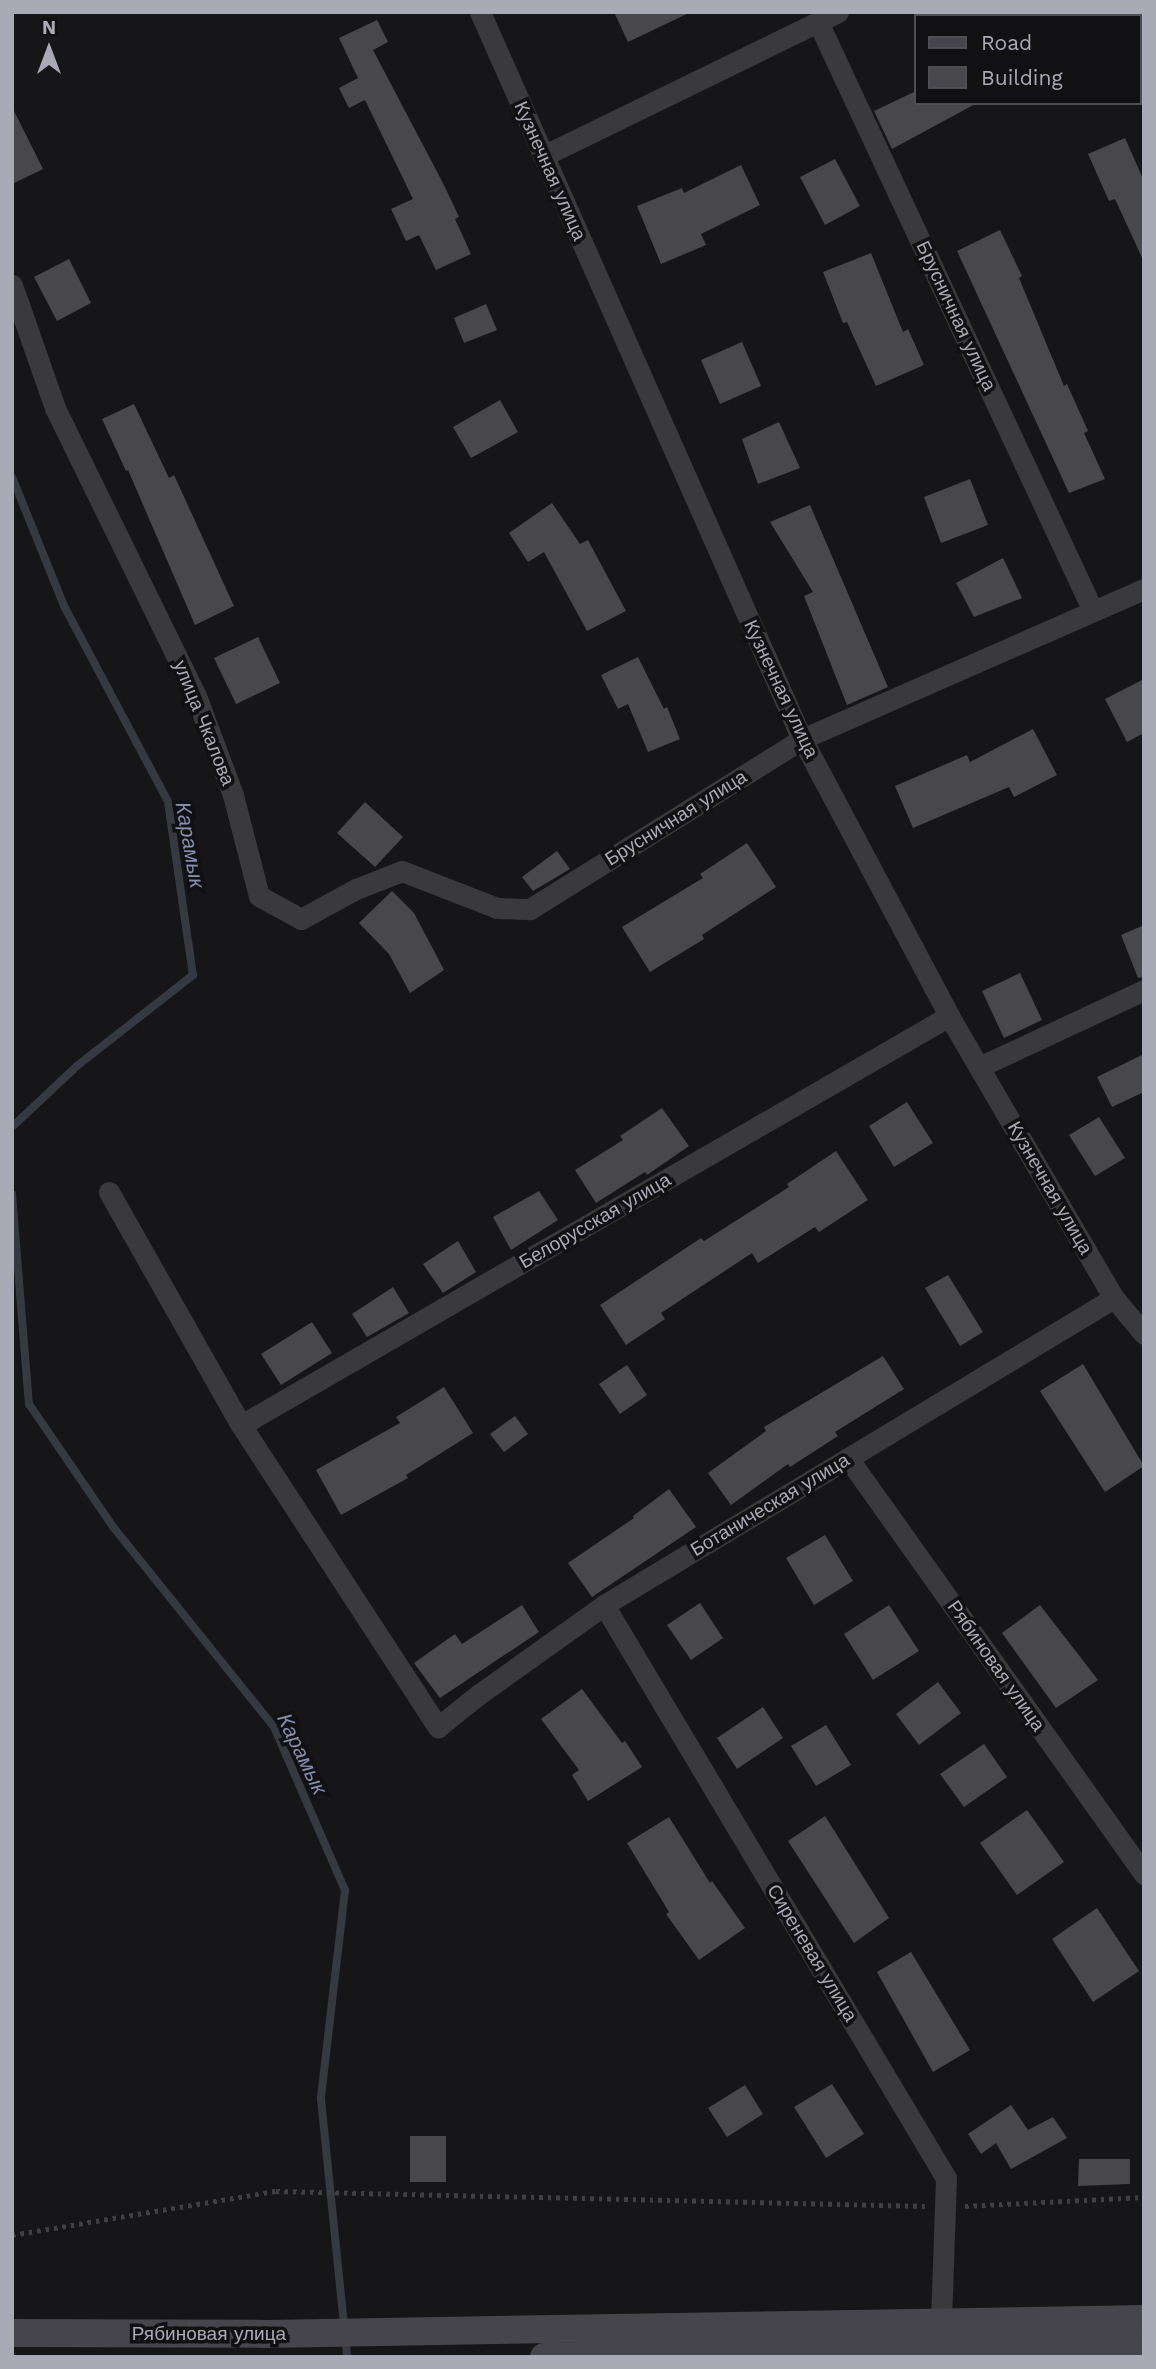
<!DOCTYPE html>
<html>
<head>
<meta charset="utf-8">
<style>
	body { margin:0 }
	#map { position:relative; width:1156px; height:2369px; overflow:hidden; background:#161517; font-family:"Work Sans",sans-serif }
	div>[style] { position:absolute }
	.stream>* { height:8px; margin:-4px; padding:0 4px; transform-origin:4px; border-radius:4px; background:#343942 }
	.building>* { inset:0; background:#48484c }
	.path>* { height:4.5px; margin-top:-2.25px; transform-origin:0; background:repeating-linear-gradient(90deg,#3f3f44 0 3.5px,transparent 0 8.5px) }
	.street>* { height:21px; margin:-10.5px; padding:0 10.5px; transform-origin:10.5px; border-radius:10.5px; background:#39393e }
	.secondary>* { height:28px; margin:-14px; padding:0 14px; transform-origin:14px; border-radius:14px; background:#45454b }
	span { translate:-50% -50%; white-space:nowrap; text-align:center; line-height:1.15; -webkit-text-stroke:7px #111012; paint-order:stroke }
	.street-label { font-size:19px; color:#a9aab6 }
	.water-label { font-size:21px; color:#848fad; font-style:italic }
	.frame { position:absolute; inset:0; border:14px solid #a9aab6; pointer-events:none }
	.legend { position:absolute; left:914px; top:14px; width:228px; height:91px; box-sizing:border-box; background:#111012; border:2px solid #4e4e54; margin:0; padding:9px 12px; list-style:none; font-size:21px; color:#a9aab6 }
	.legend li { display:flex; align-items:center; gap:14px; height:35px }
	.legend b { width:35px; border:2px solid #4e4e54 }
	.north { position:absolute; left:14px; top:14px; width:70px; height:70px; -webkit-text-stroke:5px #111012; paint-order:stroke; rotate:0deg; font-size:19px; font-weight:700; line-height:28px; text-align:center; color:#a9aab6 }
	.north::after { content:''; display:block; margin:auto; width:24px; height:32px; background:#a9aab6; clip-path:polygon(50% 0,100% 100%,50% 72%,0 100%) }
</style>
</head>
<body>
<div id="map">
	<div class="stream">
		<i style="left:12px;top:477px;width:139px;rotate:68deg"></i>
		<i style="left:64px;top:606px;width:222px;rotate:62deg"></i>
		<i style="left:168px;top:802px;width:175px;rotate:81.8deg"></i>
		<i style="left:193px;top:975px;width:147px;rotate:141.9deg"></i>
		<i style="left:77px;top:1066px;width:89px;rotate:136.8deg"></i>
		<i style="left:12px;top:1194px;width:211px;rotate:85.4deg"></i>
		<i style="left:29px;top:1404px;width:150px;rotate:55.6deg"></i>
		<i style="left:114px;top:1528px;width:255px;rotate:51.2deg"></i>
		<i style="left:274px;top:1727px;width:178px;rotate:66.5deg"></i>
		<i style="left:345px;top:1890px;width:210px;rotate:96.6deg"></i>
		<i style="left:321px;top:2099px;width:259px;rotate:84.2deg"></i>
	</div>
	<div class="building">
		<i style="clip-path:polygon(614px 12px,691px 12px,628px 42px)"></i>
		<i style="clip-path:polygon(377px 20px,388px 42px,373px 50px,444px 185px,459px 217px,455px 219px,471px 254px,436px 270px,419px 235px,406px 241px,391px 209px,413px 199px,365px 100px,349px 108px,339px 88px,358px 78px,339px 38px)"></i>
		<i style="clip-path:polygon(916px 91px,916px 103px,977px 103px,892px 149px,874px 111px)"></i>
		<i style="clip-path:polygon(12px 107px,43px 169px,12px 184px)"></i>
		<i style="clip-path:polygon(1125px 138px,1144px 181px,1144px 262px,1115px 199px,1109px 201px,1088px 154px)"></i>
		<i style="clip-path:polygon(835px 159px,860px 206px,825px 225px,800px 177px)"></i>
		<i style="clip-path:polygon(741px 165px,760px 205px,701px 234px,706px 245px,661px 264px,637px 206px,682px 188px,684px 193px)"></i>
		<i style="clip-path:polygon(1000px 230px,1022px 276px,1019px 278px,1064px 386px,1067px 384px,1088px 431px,1084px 433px,1105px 479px,1069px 493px,957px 251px)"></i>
		<i style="clip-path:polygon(871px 253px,903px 332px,908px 329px,924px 365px,876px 386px,847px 322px,843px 323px,823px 272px)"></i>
		<i style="clip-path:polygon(69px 259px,91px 303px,57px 321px,34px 277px)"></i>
		<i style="clip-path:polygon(486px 304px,497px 330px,464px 343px,454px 318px)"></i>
		<i style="clip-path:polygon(742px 342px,761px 386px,720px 404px,701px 360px)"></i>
		<i style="clip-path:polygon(500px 400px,518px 432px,471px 458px,453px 427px)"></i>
		<i style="clip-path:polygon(134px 404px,169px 478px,174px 475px,234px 606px,195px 625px,128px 470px,126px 471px,102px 419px)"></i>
		<i style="clip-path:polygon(779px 422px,800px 468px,758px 484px,742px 439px)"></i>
		<i style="clip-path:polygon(970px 479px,988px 525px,941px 543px,924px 497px)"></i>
		<i style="clip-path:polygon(552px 503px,580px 544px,588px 540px,626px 611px,587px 631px,544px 552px,528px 562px,509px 533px)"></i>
		<i style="clip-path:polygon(810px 505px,888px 687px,847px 705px,804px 596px,813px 592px,770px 522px)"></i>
		<i style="clip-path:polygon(1003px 558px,1022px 598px,974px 617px,956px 583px)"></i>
		<i style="clip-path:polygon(258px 637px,280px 683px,236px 704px,214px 658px)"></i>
		<i style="clip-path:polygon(638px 657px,664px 709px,667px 707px,680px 739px,648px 752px,628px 704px,618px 709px,601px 675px)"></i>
		<i style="clip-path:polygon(1144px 679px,1144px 733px,1127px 742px,1105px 699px)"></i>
		<i style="clip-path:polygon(1033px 729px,1057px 775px,1014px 797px,1009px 787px,913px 828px,895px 786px,967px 755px,970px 762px)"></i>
		<i style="clip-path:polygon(365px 802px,403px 837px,375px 867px,337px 833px)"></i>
		<i style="clip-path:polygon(747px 843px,776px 887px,702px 935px,704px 939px,650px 972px,622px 927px,703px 878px,700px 874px)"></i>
		<i style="clip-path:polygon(557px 851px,570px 869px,533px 891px,522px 877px)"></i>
		<i style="clip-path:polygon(392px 891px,414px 913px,444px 970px,410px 993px,389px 954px,359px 923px)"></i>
		<i style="clip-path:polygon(1144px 925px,1144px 977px,1138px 978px,1121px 935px)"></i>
		<i style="clip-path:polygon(1020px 973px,1042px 1020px,1004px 1038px,982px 991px)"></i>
		<i style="clip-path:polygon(1144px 1054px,1144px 1092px,1112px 1107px,1097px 1077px)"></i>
		<i style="clip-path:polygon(907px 1102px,933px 1143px,894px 1167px,869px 1126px)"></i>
		<i style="clip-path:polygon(662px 1108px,689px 1146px,647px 1175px,645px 1172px,596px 1203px,575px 1170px,623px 1140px,620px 1136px)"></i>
		<i style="clip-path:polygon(1099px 1117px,1125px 1158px,1095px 1176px,1069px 1135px)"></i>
		<i style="clip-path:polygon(836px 1151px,868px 1200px,819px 1232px,815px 1227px,758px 1263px,752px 1253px,661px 1313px,665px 1319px,626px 1345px,600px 1305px,701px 1238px,704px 1241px,789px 1187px,787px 1184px)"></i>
		<i style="clip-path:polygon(539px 1191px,558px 1220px,511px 1250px,493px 1217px)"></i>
		<i style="clip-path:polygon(458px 1241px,476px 1272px,443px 1293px,423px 1264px)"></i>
		<i style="clip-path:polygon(948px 1275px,983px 1332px,960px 1346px,925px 1288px)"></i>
		<i style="clip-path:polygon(393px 1287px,409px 1313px,367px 1337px,352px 1314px)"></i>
		<i style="clip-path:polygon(312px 1322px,332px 1353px,281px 1385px,261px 1354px)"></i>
		<i style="clip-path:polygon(883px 1356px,904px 1389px,835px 1432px,838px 1436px,790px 1467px,788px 1464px,731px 1505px,708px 1473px,766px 1431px,764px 1427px)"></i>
		<i style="clip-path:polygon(1083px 1364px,1144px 1466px,1105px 1492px,1040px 1391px)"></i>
		<i style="clip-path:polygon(627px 1365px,647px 1395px,620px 1414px,599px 1384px)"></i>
		<i style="clip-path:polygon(444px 1387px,473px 1433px,406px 1475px,408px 1478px,341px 1515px,316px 1470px,400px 1423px,396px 1417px)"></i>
		<i style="clip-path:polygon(515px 1416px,528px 1434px,504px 1452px,490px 1434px)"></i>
		<i style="clip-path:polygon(669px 1489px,696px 1527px,592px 1597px,568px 1563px,634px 1518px,633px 1516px)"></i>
		<i style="clip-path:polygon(825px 1535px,853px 1581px,814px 1605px,786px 1558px)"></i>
		<i style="clip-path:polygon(700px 1603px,723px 1638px,691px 1660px,667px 1625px)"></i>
		<i style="clip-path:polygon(522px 1605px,539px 1632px,440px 1698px,414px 1663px,455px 1634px,462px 1644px)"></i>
		<i style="clip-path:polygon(889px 1605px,919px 1651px,873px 1680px,844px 1634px)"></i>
		<i style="clip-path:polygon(1040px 1605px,1098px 1680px,1056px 1708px,1002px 1633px)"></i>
		<i style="clip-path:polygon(938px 1682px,961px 1713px,919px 1745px,896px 1714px)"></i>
		<i style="clip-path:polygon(582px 1689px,622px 1743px,625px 1741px,642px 1767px,588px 1801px,572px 1775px,579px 1770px,541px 1719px)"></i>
		<i style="clip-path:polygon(763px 1707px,783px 1738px,737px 1769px,717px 1738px)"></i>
		<i style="clip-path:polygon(826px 1725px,851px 1765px,816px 1786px,791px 1746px)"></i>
		<i style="clip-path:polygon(984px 1744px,1007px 1777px,964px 1807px,940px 1774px)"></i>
		<i style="clip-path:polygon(1027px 1810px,1064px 1862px,1017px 1895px,980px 1843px)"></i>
		<i style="clip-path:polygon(825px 1816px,889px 1918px,854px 1943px,788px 1841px)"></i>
		<i style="clip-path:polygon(669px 1817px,710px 1883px,712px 1881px,745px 1928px,699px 1960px,666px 1914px,669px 1912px,627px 1843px)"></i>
		<i style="clip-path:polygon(1097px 1908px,1139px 1971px,1093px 2002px,1052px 1939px)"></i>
		<i style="clip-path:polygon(911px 1952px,970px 2050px,933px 2072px,877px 1972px)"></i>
		<i style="clip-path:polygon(832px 2084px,864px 2134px,826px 2158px,794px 2107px)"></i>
		<i style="clip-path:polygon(745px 2085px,763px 2114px,727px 2137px,708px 2108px)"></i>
		<i style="clip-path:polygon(1011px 2105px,1028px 2130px,1053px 2117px,1067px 2138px,1011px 2169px,996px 2143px,981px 2154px,968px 2134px)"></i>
		<i style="clip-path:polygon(410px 2136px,446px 2136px,446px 2182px,410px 2182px)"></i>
		<i style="clip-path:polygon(1079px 2159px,1130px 2159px,1130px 2184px,1078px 2186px)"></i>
	</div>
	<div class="path">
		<i style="left:965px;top:2206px;width:179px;rotate:-2.9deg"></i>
		<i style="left:12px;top:2235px;width:268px;rotate:-9.5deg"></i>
		<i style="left:276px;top:2191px;width:649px;rotate:1.32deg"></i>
	</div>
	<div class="street">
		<i style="left:480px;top:12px;width:795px;rotate:66.11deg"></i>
		<i style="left:802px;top:739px;width:314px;rotate:62deg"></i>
		<i style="left:949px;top:1016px;width:327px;rotate:59.7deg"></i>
		<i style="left:1114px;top:1298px;width:47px;rotate:50.2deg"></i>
		<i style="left:818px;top:22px;width:650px;rotate:64.97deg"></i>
		<i style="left:543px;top:156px;width:328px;rotate:-26deg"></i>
		<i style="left:12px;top:285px;width:130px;rotate:70.7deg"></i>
		<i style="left:55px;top:408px;width:321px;rotate:63.9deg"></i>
		<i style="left:196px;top:696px;width:106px;rotate:69.5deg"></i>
		<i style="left:233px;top:795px;width:104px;rotate:75.6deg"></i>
		<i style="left:259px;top:896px;width:48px;rotate:28.7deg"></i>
		<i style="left:301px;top:919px;width:63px;rotate:-28.6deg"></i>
		<i style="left:356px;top:889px;width:49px;rotate:-21.4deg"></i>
		<i style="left:402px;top:871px;width:102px;rotate:21.3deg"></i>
		<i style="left:497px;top:908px;width:33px;rotate:2deg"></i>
		<i style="left:530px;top:909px;width:321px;rotate:-32deg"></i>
		<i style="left:802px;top:739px;width:373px;rotate:-23.7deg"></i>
		<i style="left:979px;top:1067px;width:182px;rotate:-25deg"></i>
		<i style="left:109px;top:1192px;width:268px;rotate:60.5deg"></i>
		<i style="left:241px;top:1425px;width:361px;rotate:56.9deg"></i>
		<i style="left:438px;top:1727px;width:51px;rotate:-38.7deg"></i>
		<i style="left:478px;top:1695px;width:155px;rotate:-35.5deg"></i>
		<i style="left:604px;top:1605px;width:595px;rotate:-31.05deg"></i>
		<i style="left:241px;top:1425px;width:818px;rotate:-30.01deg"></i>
		<i style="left:848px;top:1458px;width:511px;rotate:54.57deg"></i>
		<i style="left:604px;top:1605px;width:667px;rotate:59.17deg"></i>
		<i style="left:946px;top:2178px;width:145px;rotate:92deg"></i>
	</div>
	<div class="secondary">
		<i style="left:12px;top:2333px;width:254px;rotate:0.2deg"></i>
		<i style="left:266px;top:2334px;width:878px;rotate:-0.98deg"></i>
		<i style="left:544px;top:2357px;width:600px;rotate:-1.34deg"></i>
	</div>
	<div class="street-label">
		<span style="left:550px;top:171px;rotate:66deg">Кузнечная улица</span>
		<span style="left:956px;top:316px;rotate:65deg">Брусничная улица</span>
		<span style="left:781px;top:689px;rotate:65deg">Кузнечная улица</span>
		<span style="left:204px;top:723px;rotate:68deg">улица Чкалова</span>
		<span style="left:676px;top:818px;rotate:-32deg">Брусничная улица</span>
		<span style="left:1050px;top:1188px;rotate:60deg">Кузнечная улица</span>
		<span style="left:595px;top:1221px;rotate:-30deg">Белорусская улица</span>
		<span style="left:770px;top:1505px;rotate:-31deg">Ботаническая улица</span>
		<span style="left:996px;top:1666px;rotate:55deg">Рябиновая улица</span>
		<span style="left:812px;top:1953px;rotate:59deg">Сиреневая улица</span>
		<span style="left:209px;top:2334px">Рябиновая улица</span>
	</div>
	<div class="water-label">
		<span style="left:190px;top:845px;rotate:80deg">Карамык</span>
		<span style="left:302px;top:1754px;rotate:64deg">Карамык</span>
	</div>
	<div class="frame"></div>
	<ul class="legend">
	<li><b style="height:9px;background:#45454b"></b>Road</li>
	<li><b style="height:19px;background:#48484c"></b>Building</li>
	</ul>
	<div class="north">N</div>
</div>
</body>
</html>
